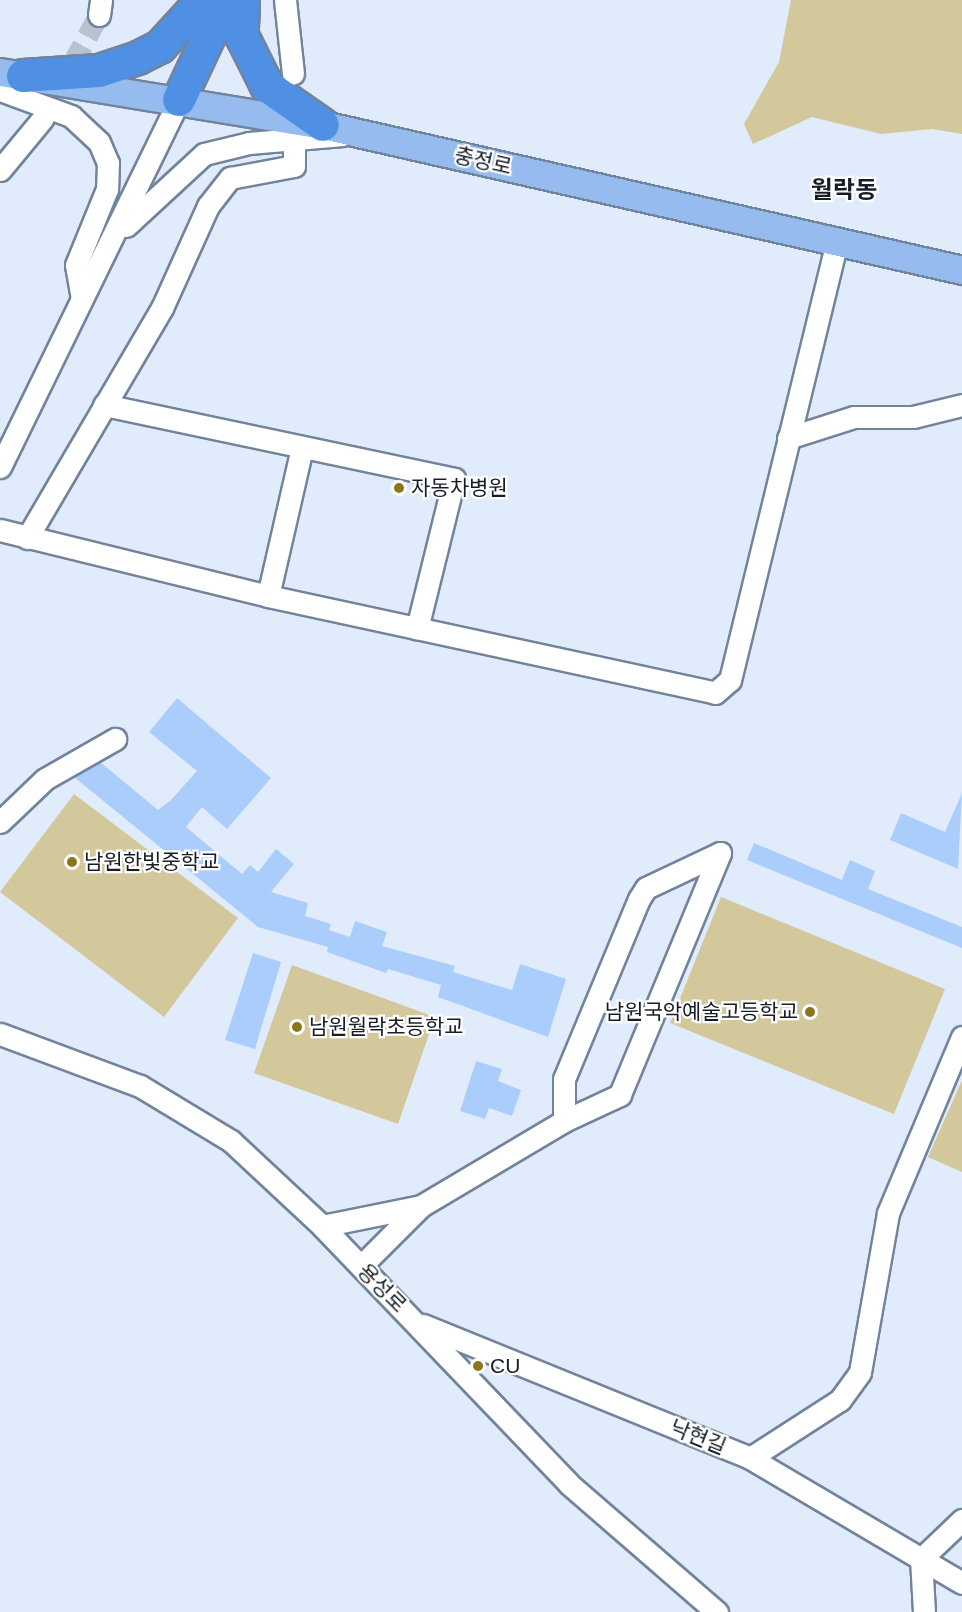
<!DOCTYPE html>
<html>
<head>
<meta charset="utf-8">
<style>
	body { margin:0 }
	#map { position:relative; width:962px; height:1612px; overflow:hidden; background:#e0ecfc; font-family:Arial,"Noto Sans KR",sans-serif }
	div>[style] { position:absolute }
	.green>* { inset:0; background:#d2c89b }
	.building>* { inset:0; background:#abcdfc }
	.minor-tunnel>* { height:21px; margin-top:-10.5px; transform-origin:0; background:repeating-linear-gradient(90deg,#b8c3d1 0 21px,transparent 0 31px) }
	.roads { filter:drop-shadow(2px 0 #72849b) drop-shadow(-2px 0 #72849b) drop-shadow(0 2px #72849b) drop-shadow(0 -2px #72849b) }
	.minor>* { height:21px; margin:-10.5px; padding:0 10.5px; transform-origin:10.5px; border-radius:10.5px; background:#fff }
	.major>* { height:27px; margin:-13.5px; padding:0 13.5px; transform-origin:13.5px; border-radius:13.5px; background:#96bcef }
	.highway>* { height:32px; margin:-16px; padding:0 16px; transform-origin:16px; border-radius:16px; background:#5090e4 }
	.dots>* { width:16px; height:16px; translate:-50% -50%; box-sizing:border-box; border:3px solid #fff; border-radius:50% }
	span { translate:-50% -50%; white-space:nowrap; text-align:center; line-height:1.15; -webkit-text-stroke:4.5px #fff; paint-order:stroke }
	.street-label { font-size:21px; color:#171d27 }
	.poi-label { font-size:21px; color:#171d27 }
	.left { translate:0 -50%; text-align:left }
	.right { translate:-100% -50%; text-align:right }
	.quarter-label { font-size:24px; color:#171d27; font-weight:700 }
</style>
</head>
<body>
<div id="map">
	<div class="green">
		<i style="clip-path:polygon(791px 0,962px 0,962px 134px,932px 129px,881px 134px,812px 117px,753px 144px,744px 124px,779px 62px)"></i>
		<i style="clip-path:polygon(74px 794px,238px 918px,164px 1017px,0 892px)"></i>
		<i style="clip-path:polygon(721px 897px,945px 989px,894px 1114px,670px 1023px)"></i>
		<i style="clip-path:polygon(292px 965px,435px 1017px,398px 1124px,254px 1073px)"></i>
		<i style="clip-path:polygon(962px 1080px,962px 1172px,928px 1157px)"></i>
	</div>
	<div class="building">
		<i style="clip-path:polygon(177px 698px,271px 778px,227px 829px,202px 807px,186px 827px,242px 874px,250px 865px,258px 872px,276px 849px,294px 864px,271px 892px,308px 903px,305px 916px,331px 924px,329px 930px,350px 937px,355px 921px,387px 932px,382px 946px,455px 966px,453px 972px,512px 990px,520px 964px,566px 979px,548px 1037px,438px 997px,441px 985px,388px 969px,386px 973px,327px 952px,328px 947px,258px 927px,74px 777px,100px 762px,158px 810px,171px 800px,197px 771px,149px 732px)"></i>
		<i style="clip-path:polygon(962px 793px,958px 869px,890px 840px,901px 813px,945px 832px)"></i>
		<i style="clip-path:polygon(754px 843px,842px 880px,850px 860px,875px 871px,868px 889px,962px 927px,962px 948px,747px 860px)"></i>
		<i style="clip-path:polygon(253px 953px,281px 962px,255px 1049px,225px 1040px)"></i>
		<i style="clip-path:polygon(476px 1061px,502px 1069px,498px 1081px,521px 1090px,512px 1116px,489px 1108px,485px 1119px,460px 1111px)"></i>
	</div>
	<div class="minor-tunnel">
		<i style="left:43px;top:118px;width:117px;rotate:-61.5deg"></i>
	</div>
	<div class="roads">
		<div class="minor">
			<i style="left:285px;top:0;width:74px;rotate:83.8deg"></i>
			<i style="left:99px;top:15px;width:15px;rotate:-82deg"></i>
			<i style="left:0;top:90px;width:76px;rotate:20.1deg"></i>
			<i style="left:71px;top:116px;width:38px;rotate:43deg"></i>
			<i style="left:99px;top:142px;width:23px;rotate:67deg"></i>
			<i style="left:108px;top:163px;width:26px;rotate:92deg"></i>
			<i style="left:107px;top:189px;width:82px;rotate:112.2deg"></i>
			<i style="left:76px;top:265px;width:34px;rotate:80deg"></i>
			<i style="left:0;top:170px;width:67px;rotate:-50.4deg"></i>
			<i style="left:126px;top:226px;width:106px;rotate:-42.7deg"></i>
			<i style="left:204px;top:154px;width:46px;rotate:-13.7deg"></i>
			<i style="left:249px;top:143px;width:94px;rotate:-4.9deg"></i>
			<i style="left:104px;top:405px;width:358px;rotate:11.9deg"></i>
			<i style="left:454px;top:479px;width:154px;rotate:103.9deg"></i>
			<i style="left:788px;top:438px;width:69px;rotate:-17.7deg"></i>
			<i style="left:854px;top:417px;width:59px"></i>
			<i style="left:913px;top:417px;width:50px;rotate:-13.8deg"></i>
			<i style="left:0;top:467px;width:408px;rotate:-64deg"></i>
			<i style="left:0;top:530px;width:276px;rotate:13.8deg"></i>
			<i style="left:268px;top:596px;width:457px;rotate:12.2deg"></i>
			<i style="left:715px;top:693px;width:20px;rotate:-41deg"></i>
			<i style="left:730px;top:680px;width:452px;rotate:-76.3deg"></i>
			<i style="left:27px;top:538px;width:267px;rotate:-59.6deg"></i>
			<i style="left:162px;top:308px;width:112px;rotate:-65.7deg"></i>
			<i style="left:208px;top:206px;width:36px;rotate:-52deg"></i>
			<i style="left:230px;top:178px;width:65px;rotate:-10.6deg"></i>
			<i style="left:294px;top:166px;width:17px;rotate:-90deg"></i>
			<i style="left:268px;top:596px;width:152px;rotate:-77.1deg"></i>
			<i style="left:0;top:822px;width:62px;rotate:-43.7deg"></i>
			<i style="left:45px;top:779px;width:81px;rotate:-29.7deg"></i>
			<i style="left:0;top:1034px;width:149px;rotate:20.4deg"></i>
			<i style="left:140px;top:1086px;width:106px;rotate:31.1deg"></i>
			<i style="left:231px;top:1141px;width:125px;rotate:43deg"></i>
			<i style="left:322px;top:1226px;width:357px;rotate:46.2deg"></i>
			<i style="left:569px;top:1484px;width:196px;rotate:40.9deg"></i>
			<i style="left:421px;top:1206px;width:166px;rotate:-30.7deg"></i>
			<i style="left:564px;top:1121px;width:42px;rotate:-90deg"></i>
			<i style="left:564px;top:1079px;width:195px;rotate:-67.4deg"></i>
			<i style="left:639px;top:899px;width:13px;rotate:-58deg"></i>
			<i style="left:646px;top:888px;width:82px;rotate:-25.3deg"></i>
			<i style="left:720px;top:853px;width:262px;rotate:112.5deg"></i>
			<i style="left:620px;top:1095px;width:62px;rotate:155.1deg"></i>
			<i style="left:322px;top:1226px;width:101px;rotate:-11.4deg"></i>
			<i style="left:421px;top:1206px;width:85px;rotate:135deg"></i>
			<i style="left:423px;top:1325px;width:353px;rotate:22.1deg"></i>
			<i style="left:750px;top:1458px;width:246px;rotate:30.5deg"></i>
			<i style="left:750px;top:1458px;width:107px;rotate:-32.8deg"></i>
			<i style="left:840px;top:1400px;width:34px;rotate:-54deg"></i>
			<i style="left:860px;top:1372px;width:161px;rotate:-80deg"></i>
			<i style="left:888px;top:1213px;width:191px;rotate:-67.2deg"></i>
			<i style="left:924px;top:1612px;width:53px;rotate:-93.2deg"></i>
			<i style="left:921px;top:1559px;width:57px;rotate:-43.6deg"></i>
		</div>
		<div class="major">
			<i style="left:0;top:72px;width:327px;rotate:9.3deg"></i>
			<i style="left:323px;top:125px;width:655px;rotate:12.78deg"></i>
		</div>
		<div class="highway">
			<i style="left:243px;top:0;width:36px;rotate:92deg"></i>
			<i style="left:242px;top:36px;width:56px;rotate:63.4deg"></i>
			<i style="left:267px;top:86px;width:68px;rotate:34.9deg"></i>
			<i style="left:23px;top:76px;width:76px;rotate:-3.8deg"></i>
			<i style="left:99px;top:71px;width:41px;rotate:-18.4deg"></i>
			<i style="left:138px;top:58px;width:25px;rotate:-27deg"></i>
			<i style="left:160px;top:47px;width:64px;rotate:-47.5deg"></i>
			<i style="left:179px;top:100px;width:110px;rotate:-64.8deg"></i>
		</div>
	</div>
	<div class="dots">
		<i style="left:399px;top:488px;background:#8b771b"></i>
		<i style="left:72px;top:862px;background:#8b771b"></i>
		<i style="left:810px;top:1012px;background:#8b771b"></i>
		<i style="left:297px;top:1027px;background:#8b771b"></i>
		<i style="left:478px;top:1366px;background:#8b771b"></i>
	</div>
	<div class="street-label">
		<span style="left:483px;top:161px;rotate:13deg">충정로</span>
		<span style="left:382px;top:1288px;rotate:45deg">용성로</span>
		<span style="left:698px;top:1437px;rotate:22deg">낙현길</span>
	</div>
	<div class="poi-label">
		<span class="left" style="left:411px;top:488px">자동차병원</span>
		<span class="left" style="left:84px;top:862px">남원한빛중학교</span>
		<span class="right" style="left:798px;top:1012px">남원국악예술고등학교</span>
		<span class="left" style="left:309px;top:1027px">남원월락초등학교</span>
		<span class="left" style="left:490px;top:1366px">CU</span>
	</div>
	<div class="quarter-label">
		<span style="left:844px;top:190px">월락동</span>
	</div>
</div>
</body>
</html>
